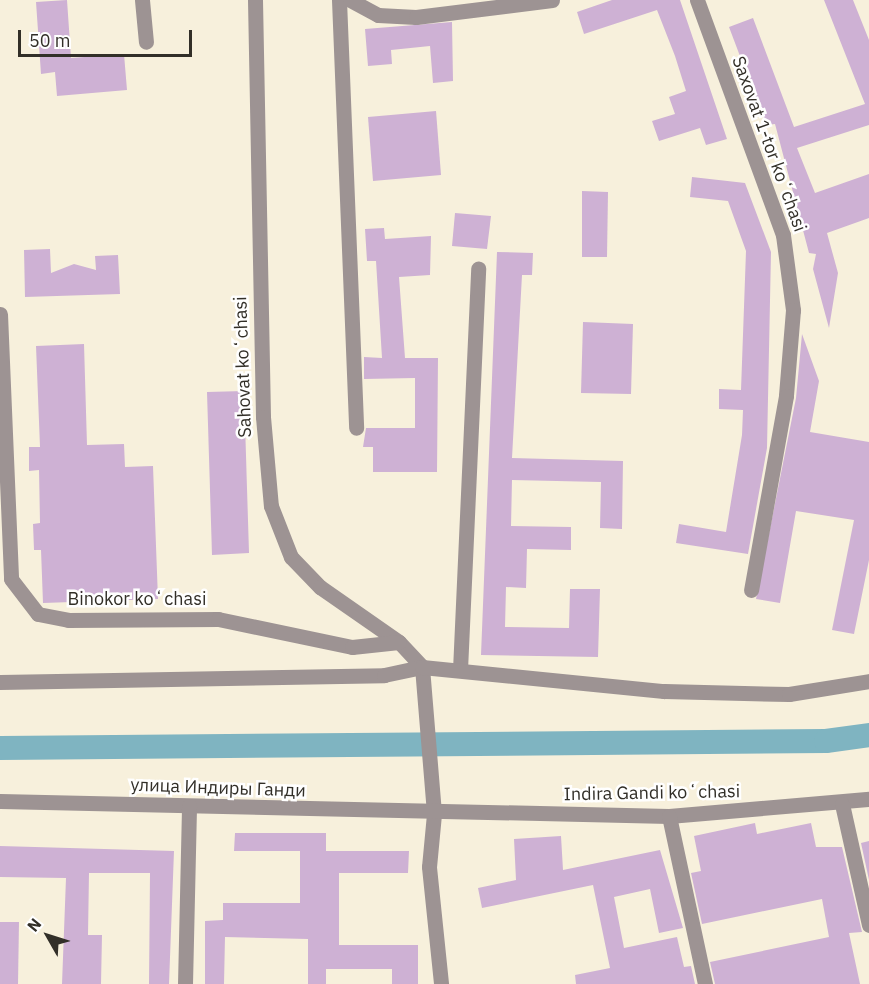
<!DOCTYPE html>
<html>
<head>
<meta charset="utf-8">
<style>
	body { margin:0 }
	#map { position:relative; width:869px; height:984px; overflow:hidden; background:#f7f0dc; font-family:"IBM Plex Sans",sans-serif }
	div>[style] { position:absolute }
	.canal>* { height:24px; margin:-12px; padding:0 12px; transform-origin:12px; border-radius:12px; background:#7fb4c1 }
	.building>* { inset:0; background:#ceb1d4 }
	.minor>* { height:15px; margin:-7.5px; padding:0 7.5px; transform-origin:7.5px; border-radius:7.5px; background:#9d9393 }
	span { translate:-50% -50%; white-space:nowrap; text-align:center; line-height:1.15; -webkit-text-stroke:5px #fff; paint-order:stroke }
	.street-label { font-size:18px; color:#322f28 }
	.north { position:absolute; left:18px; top:906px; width:60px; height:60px; -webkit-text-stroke:4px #fff; paint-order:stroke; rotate:309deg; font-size:16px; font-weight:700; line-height:24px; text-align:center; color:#322f28 }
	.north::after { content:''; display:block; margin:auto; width:21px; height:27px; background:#322f28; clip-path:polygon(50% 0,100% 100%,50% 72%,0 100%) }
	.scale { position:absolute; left:18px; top:30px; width:174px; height:27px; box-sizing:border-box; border:3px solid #322f28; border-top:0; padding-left:8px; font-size:18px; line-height:21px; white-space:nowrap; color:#322f28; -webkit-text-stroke:4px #fff; paint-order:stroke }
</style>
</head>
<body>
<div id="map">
	<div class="canal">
		<i style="left:0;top:748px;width:826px;rotate:-0.49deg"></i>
		<i style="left:826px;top:741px;width:43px;rotate:-7.9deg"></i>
	</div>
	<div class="building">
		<i style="clip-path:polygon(67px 0,71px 58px,124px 54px,127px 90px,57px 96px,55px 72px,41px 74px,36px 2px)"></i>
		<i style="clip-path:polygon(612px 0,680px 0,727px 139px,706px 145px,700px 128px,659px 141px,652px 121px,675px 114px,669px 97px,686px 91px,675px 56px,657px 10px,584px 34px,577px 12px)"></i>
		<i style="clip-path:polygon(824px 0,853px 0,869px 40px,869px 125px,797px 148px,815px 193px,869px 174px,869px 218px,827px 233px,838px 273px,829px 328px,813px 269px,816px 254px,809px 253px,775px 124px,766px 125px,729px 27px,753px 18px,794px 127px,865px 104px)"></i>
		<i style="clip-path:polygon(452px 22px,453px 81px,433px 83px,430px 46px,391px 50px,392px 64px,368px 66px,365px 29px)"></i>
		<i style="clip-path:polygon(436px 111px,441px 175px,373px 181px,368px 117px)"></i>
		<i style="clip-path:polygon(692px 177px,745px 183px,771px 252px,767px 448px,748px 554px,676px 543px,679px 524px,726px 532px,742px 435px,743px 410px,719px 409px,719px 389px,741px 390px,746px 251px,728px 201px,690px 197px)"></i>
		<i style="clip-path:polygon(582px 191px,608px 192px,607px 257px,582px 257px)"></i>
		<i style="clip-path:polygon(455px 213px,491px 216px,487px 249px,452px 246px)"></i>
		<i style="clip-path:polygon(384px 228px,385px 239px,431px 236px,430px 275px,399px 277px,405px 358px,438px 358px,437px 472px,373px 472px,373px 447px,363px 447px,366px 428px,415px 428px,415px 378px,364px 379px,364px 357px,382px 358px,376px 261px,367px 261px,365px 229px)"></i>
		<i style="clip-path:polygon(50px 249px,51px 273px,74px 264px,96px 270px,95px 256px,118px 255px,120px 294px,25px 297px,24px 250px)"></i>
		<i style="clip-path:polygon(497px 252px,533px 253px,532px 275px,522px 275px,512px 458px,623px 461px,622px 529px,600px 528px,601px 482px,512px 480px,511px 526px,571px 527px,571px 550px,527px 549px,526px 588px,506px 587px,505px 627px,569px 628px,570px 589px,600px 589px,598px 657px,481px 655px)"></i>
		<i style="clip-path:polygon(583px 322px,633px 324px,631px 394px,581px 393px)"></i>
		<i style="clip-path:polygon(802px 334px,819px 381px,810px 432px,869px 442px,869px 560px,854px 634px,832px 630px,854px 520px,796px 511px,780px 603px,756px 599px,796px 398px)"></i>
		<i style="clip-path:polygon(84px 344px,87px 445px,124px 444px,125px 467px,153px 466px,158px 599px,43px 603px,41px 550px,34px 550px,33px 524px,40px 523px,39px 470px,29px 471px,29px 447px,40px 447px,36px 346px)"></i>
		<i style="clip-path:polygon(244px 391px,249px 553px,212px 555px,207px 392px)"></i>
		<i style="clip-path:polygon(755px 823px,757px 834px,811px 823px,816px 847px,842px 847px,862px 932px,849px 933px,860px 984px,715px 984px,710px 962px,829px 937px,822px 899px,702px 924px,691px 873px,701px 871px,694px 836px)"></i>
		<i style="clip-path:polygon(235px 833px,326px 833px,326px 851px,409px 851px,408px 873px,339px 873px,339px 945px,418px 945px,418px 984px,392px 984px,392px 969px,326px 969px,326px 984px,308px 984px,308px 939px,225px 937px,224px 984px,205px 984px,205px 921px,223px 920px,223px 903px,300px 903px,300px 851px,234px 851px)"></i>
		<i style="clip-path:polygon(561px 836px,563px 870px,660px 850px,683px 928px,659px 933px,650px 889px,614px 897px,624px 948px,677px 937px,684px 967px,691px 966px,695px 984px,576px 984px,575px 975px,610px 968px,593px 885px,482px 908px,478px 888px,516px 880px,514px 839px)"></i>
		<i style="clip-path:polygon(869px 841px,869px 880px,861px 843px)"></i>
		<i style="clip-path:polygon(0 846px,174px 851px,169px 984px,149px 984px,150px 873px,89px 873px,88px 935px,102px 935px,101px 984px,62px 984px,66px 878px,0 877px)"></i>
		<i style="clip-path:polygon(0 922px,19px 922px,18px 984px,0 984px)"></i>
	</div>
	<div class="minor">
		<i style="left:142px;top:0;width:42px;rotate:84.6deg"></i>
		<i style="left:255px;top:0;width:417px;rotate:88.9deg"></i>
		<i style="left:263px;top:417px;width:89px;rotate:84.9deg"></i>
		<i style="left:271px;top:506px;width:55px;rotate:68.6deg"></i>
		<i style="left:291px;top:557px;width:42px;rotate:46deg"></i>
		<i style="left:320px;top:587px;width:96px;rotate:34.8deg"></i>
		<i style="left:399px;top:642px;width:34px;rotate:47deg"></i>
		<i style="left:339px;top:0;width:428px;rotate:87.7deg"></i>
		<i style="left:350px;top:0;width:32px;rotate:28deg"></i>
		<i style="left:378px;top:15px;width:38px;rotate:3deg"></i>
		<i style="left:416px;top:17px;width:137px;rotate:-7.1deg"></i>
		<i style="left:697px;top:0;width:250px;rotate:69.9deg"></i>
		<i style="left:783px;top:235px;width:76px;rotate:82.4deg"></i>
		<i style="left:793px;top:310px;width:86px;rotate:94.7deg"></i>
		<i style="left:786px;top:396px;width:197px;rotate:100.2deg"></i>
		<i style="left:0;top:314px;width:265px;rotate:87.6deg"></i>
		<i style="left:11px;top:579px;width:44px;rotate:52.4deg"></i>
		<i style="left:38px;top:614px;width:31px;rotate:11deg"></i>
		<i style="left:68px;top:620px;width:150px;rotate:-0.4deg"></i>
		<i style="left:218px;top:619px;width:137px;rotate:11.8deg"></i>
		<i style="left:352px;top:647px;width:47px;rotate:-6.1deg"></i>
		<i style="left:422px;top:667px;width:147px;rotate:85.3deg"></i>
		<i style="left:434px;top:814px;width:53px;rotate:95.4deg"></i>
		<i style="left:429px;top:867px;width:118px;rotate:84.1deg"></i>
		<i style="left:460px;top:670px;width:402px;rotate:-87.4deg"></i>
		<i style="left:0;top:682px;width:384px;rotate:-1deg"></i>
		<i style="left:384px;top:675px;width:39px;rotate:-12deg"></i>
		<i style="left:422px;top:667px;width:243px;rotate:5.7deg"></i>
		<i style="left:664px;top:691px;width:125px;rotate:1.4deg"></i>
		<i style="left:789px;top:694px;width:81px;rotate:-9.2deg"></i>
		<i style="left:0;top:801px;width:669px;rotate:1.28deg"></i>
		<i style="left:669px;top:816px;width:201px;rotate:-4.9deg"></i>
		<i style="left:842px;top:804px;width:124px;rotate:77.4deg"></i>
		<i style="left:669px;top:816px;width:172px;rotate:77.9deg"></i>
		<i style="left:185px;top:984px;width:178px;rotate:-88.7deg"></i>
	</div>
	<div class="street-label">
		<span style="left:769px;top:144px;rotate:70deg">Saxovat 1-tor koʻchasi</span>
		<span style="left:243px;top:367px;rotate:-92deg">Sahovat koʻchasi</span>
		<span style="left:137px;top:599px">Binokor koʻchasi</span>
		<span style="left:218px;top:788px;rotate:2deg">улица Индиры Ганди</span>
		<span style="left:652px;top:793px;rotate:-1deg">Indira Gandi koʻchasi</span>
	</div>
	<div class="north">N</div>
	<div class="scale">50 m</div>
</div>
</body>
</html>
